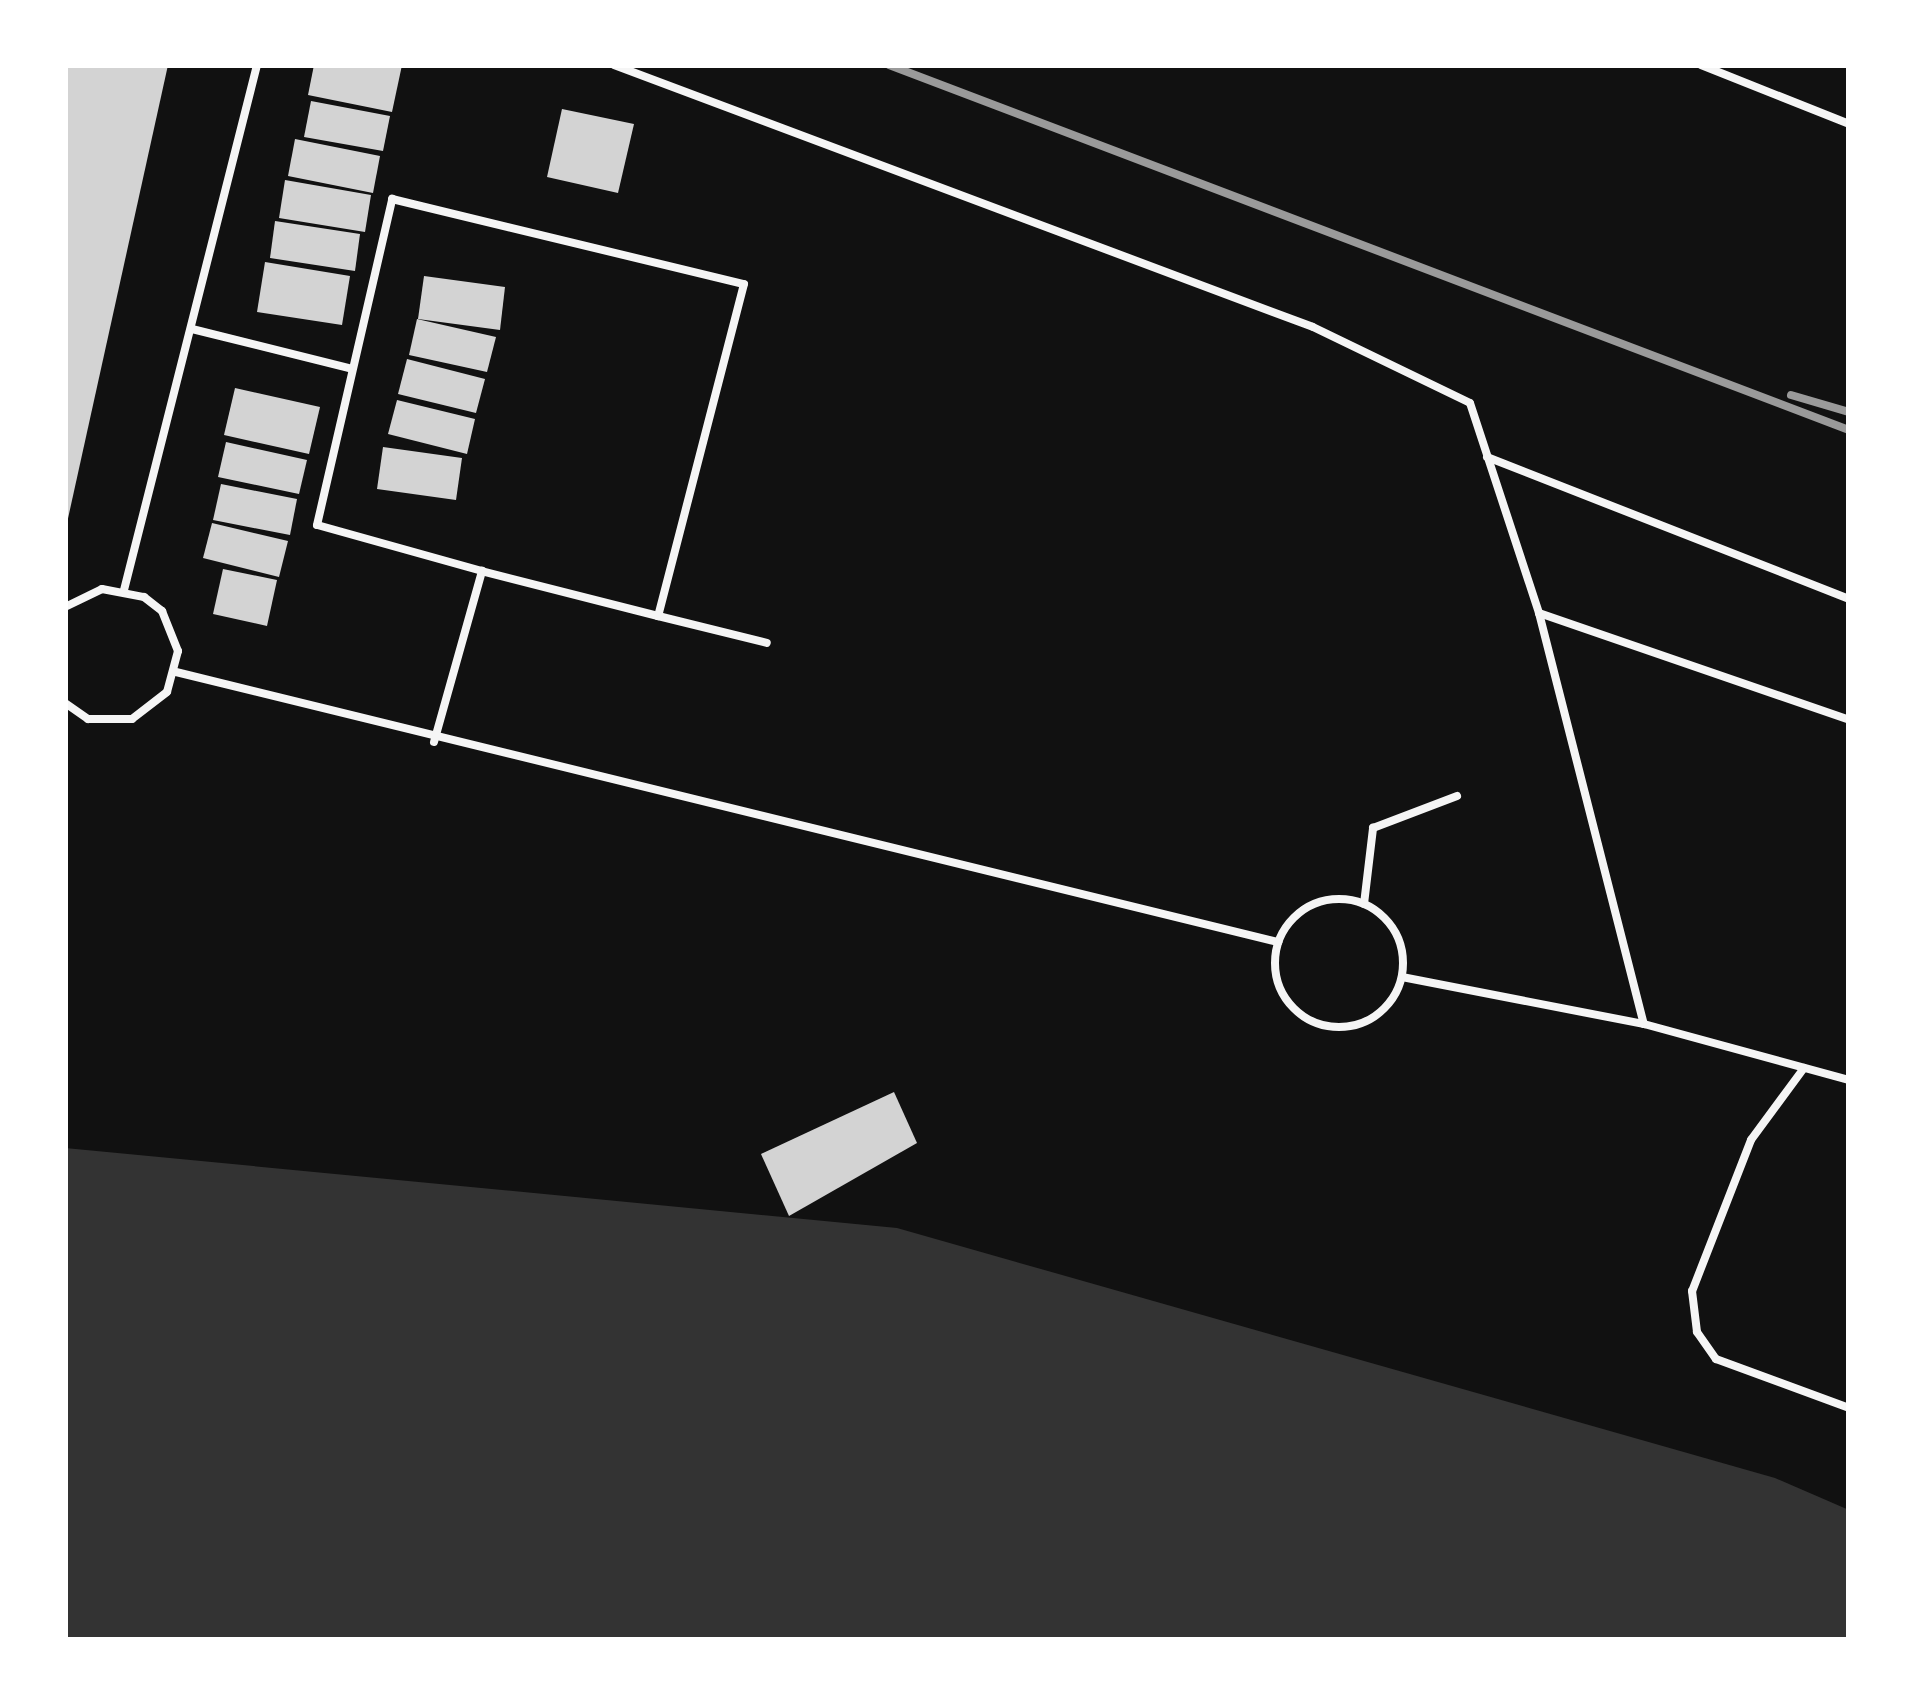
<!DOCTYPE html>
<html>
<head>
<meta charset="utf-8">
<style>
	body { margin:0 }
	#map { position:relative; width:1914px; height:1705px; overflow:hidden; background:#111; font-family:Raleway,sans-serif }
	div>[style] { position:absolute }
	.water>* { inset:0; background:#333 }
	.building>* { inset:0; background:#d3d3d3 }
	.service>* { height:8px; margin:-4px; padding:0 4px; transform-origin:4px; border-radius:4px; background:#f5f5f5 }
	.service>.ring { margin:-4px; padding:0; box-sizing:content-box; background:none; border:8px solid #f5f5f5; border-radius:50% }
	.rail>* { height:8px; margin:-4px; padding:0 4px; transform-origin:4px; border-radius:4px; background:#9a9a9a }
	span { translate:-50% -50%; white-space:nowrap; text-align:center; line-height:1.15; -webkit-text-stroke:9px #fff; paint-order:stroke }
	.frame { position:absolute; inset:0; border:68px solid #fff; pointer-events:none }
</style>
</head>
<body>
<div id="map">
	<div class="water">
		<i style="clip-path:polygon(65px 1148px,897px 1228px,1775px 1478px,1849px 1510px,1849px 1640px,65px 1640px)"></i>
	</div>
	<div class="building">
		<i style="clip-path:polygon(65px 65px,168px 65px,67px 523px,65px 522px)"></i>
		<i style="clip-path:polygon(314px 65px,402px 65px,392px 112px,308px 95px)"></i>
		<i style="clip-path:polygon(311px 101px,390px 116px,383px 151px,304px 137px)"></i>
		<i style="clip-path:polygon(562px 109px,634px 124px,618px 193px,547px 177px)"></i>
		<i style="clip-path:polygon(295px 139px,380px 156px,373px 193px,288px 176px)"></i>
		<i style="clip-path:polygon(285px 180px,371px 195px,365px 232px,279px 218px)"></i>
		<i style="clip-path:polygon(275px 221px,360px 234px,355px 271px,270px 258px)"></i>
		<i style="clip-path:polygon(265px 262px,350px 276px,342px 325px,257px 312px)"></i>
		<i style="clip-path:polygon(424px 276px,505px 287px,500px 330px,418px 319px)"></i>
		<i style="clip-path:polygon(417px 319px,496px 337px,487px 372px,409px 355px)"></i>
		<i style="clip-path:polygon(407px 359px,485px 379px,476px 413px,398px 394px)"></i>
		<i style="clip-path:polygon(235px 388px,320px 407px,309px 454px,224px 435px)"></i>
		<i style="clip-path:polygon(397px 400px,475px 419px,467px 454px,388px 434px)"></i>
		<i style="clip-path:polygon(226px 442px,307px 460px,299px 494px,218px 477px)"></i>
		<i style="clip-path:polygon(383px 447px,462px 458px,456px 500px,377px 489px)"></i>
		<i style="clip-path:polygon(221px 484px,297px 499px,290px 535px,213px 520px)"></i>
		<i style="clip-path:polygon(212px 523px,288px 541px,279px 577px,203px 558px)"></i>
		<i style="clip-path:polygon(223px 569px,277px 580px,267px 626px,213px 614px)"></i>
		<i style="clip-path:polygon(894px 1092px,917px 1143px,789px 1216px,761px 1154px)"></i>
	</div>
	<div class="service">
		<i style="left:614px;top:65px;width:746px;rotate:20.55deg"></i>
		<i style="left:1313px;top:327px;width:174px;rotate:25.8deg"></i>
		<i style="left:1470px;top:403px;width:221px;rotate:71.8deg"></i>
		<i style="left:1539px;top:613px;width:424px;rotate:75.7deg"></i>
		<i style="left:1644px;top:1024px;width:213px;rotate:15.3deg"></i>
		<i style="left:1701px;top:65px;width:159px;rotate:21.7deg"></i>
		<i style="left:192px;top:329px;width:161px;rotate:14deg"></i>
		<i style="left:1487px;top:457px;width:389px;rotate:21.4deg"></i>
		<i style="left:124px;top:590px;width:542px;rotate:-75.78deg"></i>
		<i style="left:65px;top:607px;width:41px;rotate:-25.9deg"></i>
		<i style="left:102px;top:589px;width:43px;rotate:10.8deg"></i>
		<i style="left:144px;top:597px;width:23px;rotate:38deg"></i>
		<i style="left:162px;top:611px;width:43px;rotate:68.2deg"></i>
		<i style="left:178px;top:651px;width:42px;rotate:105deg"></i>
		<i style="left:167px;top:692px;width:44px;rotate:142.4deg"></i>
		<i style="left:132px;top:719px;width:44px;rotate:180deg"></i>
		<i style="left:88px;top:719px;width:28px;rotate:-145deg"></i>
		<i style="left:1539px;top:613px;width:328px;rotate:19deg"></i>
		<i style="left:658px;top:616px;width:112px;rotate:13.9deg"></i>
		<i style="left:176px;top:672px;width:1135px;rotate:13.77deg"></i>
		<i style="left:434px;top:742px;width:178px;rotate:-74.3deg"></i>
		<i style="left:482px;top:571px;width:171px;rotate:-164.4deg"></i>
		<i style="left:317px;top:525px;width:335px;rotate:-77deg"></i>
		<i style="left:392px;top:199px;width:362px;rotate:13.6deg"></i>
		<i style="left:744px;top:284px;width:343px;rotate:104.5deg"></i>
		<i style="left:658px;top:616px;width:182px;rotate:-165.7deg"></i>
		<i class="ring" style="left:1275px;top:899px;width:120px;height:120px"></i>
		<i style="left:1364px;top:904px;width:77px;rotate:-83.2deg"></i>
		<i style="left:1373px;top:828px;width:90px;rotate:-20.9deg"></i>
		<i style="left:1402px;top:977px;width:247px;rotate:11deg"></i>
		<i style="left:1804px;top:1068px;width:89px;rotate:126.4deg"></i>
		<i style="left:1751px;top:1140px;width:162px;rotate:111.3deg"></i>
		<i style="left:1692px;top:1291px;width:41px;rotate:83deg"></i>
		<i style="left:1697px;top:1332px;width:33px;rotate:55deg"></i>
		<i style="left:1716px;top:1359px;width:142px;rotate:20.2deg"></i>
	</div>
	<div class="rail">
		<i style="left:889px;top:65px;width:1027px;rotate:20.82deg"></i>
		<i style="left:1791px;top:395px;width:60px;rotate:16.3deg"></i>
	</div>
	<div class="frame"></div>
</div>
</body>
</html>
